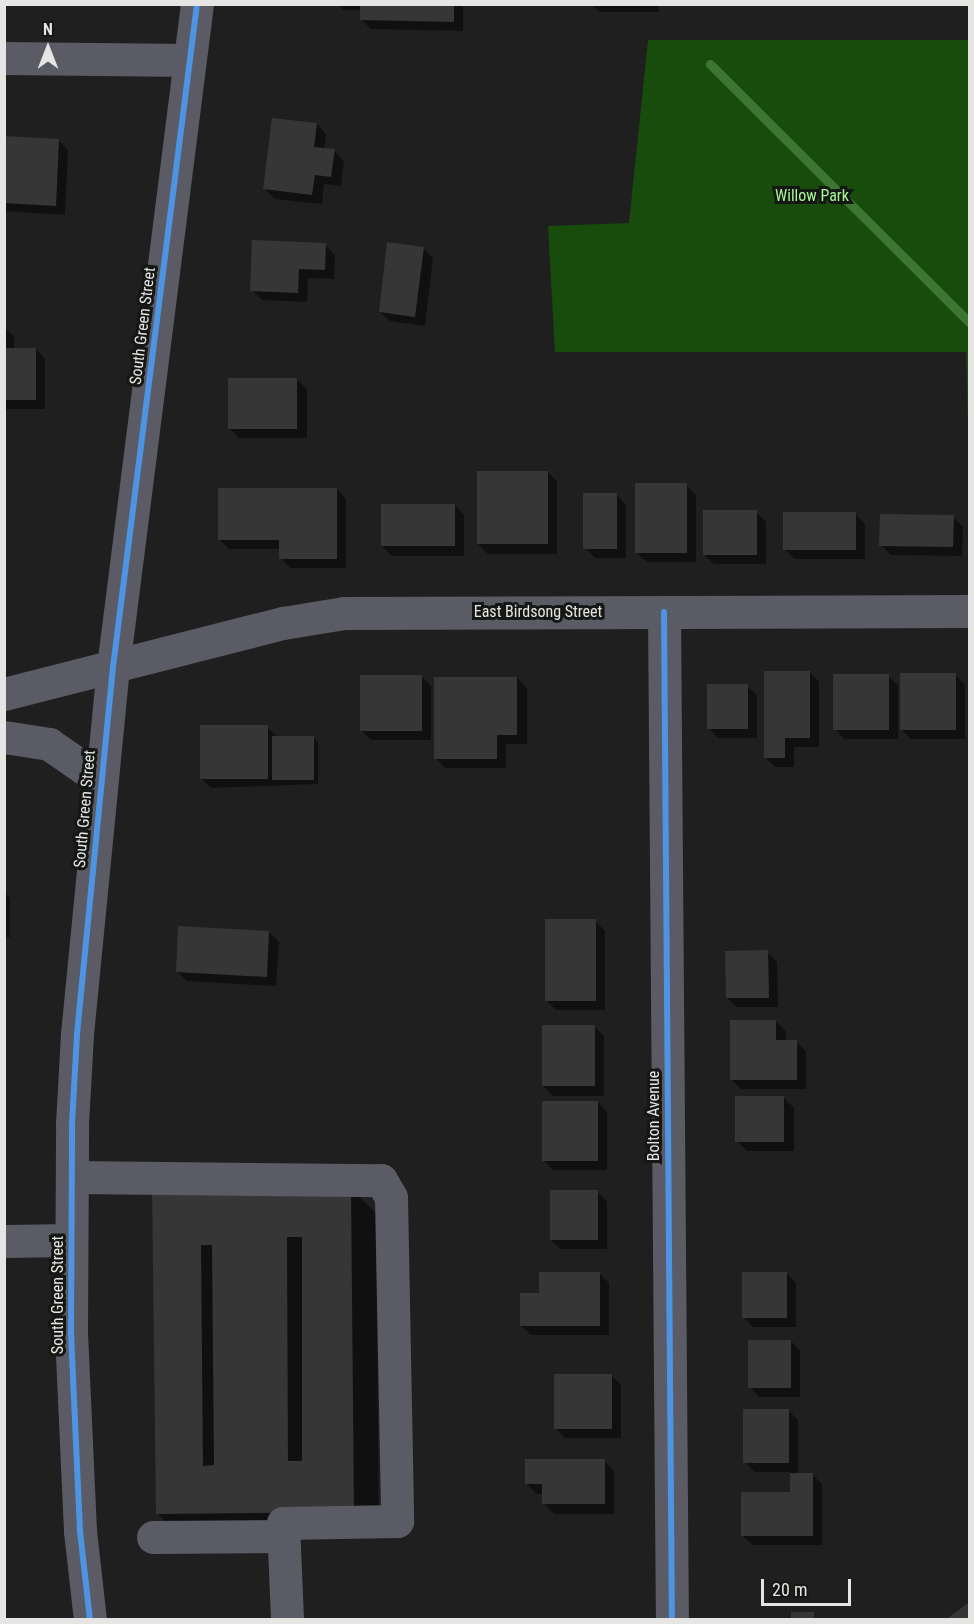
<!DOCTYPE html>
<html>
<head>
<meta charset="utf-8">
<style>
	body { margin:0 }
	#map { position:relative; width:974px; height:1624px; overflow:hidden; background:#1e1f1e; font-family:"Roboto Condensed",sans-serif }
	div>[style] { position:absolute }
	.green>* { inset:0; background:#174c0c }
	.shadow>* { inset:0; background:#0007 }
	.stream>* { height:9px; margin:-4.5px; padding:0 4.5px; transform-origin:4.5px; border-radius:4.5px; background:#3d7533 }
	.building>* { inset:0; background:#353635 }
	.minor>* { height:33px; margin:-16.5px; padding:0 16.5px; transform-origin:16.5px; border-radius:16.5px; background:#5a5b64 }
	.cycleway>* { height:6px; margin:-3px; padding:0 3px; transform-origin:3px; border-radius:3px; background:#4d94e3 }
	span { translate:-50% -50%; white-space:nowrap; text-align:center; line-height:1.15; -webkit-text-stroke:6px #141714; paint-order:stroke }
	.park-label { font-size:16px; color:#a5f997 }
	.street-label { font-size:16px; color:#e5e6e4 }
	.frame { position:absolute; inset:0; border:6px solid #e5e6e4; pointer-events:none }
	.north { position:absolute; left:18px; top:18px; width:60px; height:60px; -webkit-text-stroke:4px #141714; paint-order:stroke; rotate:0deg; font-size:16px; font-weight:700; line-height:24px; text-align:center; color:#e5e6e4 }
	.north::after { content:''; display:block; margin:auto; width:21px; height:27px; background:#e5e6e4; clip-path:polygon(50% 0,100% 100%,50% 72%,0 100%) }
	.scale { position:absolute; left:761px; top:1579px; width:90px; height:27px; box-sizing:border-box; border:3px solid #e5e6e4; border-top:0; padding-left:8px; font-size:18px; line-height:21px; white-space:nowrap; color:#e5e6e4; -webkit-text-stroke:4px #141714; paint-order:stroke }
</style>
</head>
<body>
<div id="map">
	<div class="green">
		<i style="clip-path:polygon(648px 40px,969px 40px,969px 458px,966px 352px,555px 352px,548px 226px,629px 223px)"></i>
	</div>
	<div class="shadow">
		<i style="clip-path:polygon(338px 4px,463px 4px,463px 31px,371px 29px,362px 20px,362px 10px,343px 10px)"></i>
		<i style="clip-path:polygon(592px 4px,659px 4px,659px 12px,599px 12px)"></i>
		<i style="clip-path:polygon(317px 124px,326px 134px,324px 150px,334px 151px,344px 161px,341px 186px,324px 184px,322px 204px,275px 199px,265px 189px)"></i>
		<i style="clip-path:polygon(4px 138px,58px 140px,68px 150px,65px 215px,4px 211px)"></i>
		<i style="clip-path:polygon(325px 245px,335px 255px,334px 279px,308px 278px,307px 302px,262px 300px,252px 290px)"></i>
		<i style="clip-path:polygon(423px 248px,433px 258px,425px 326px,390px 321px,380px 312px)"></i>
		<i style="clip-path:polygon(4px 327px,14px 336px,14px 349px,36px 349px,45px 359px,45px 409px,4px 409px)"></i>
		<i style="clip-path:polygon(297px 380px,307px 389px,307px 438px,239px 438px,229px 428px)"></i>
		<i style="clip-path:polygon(548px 472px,557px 482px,557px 554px,488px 554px,478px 544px)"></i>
		<i style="clip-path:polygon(686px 485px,696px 495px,696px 562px,647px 562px,637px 553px)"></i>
		<i style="clip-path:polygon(337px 489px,346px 499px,346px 568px,290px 568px,281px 558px,281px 549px,229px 549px,219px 539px)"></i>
		<i style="clip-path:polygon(617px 495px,626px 505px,626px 558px,595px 558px,585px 548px)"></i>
		<i style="clip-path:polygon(455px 505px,464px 515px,464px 556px,392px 556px,382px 546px)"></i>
		<i style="clip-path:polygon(756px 512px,766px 522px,766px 564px,714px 564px,704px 555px)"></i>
		<i style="clip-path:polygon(855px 514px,865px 524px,865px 559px,794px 559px,785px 549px)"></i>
		<i style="clip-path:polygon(953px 517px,963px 527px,962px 556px,891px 555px,881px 545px)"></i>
		<i style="clip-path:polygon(810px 672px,819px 682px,819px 747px,794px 747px,794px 767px,775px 767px,765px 757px)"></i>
		<i style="clip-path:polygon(955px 675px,965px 684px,965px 739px,911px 739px,901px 729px)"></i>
		<i style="clip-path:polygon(888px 676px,898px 685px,898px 739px,844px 739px,835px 729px)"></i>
		<i style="clip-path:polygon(422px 677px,431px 686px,431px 740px,371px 740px,361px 730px)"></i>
		<i style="clip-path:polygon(517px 678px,527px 688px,527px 744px,506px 744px,506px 768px,445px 768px,435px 758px)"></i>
		<i style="clip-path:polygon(747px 686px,757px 695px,757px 738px,718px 738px,709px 728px)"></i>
		<i style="clip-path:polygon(267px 727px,277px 736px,314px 738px,318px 742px,318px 784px,211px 788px,201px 778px)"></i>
		<i style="clip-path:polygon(4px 892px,10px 898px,10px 937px,4px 937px)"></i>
		<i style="clip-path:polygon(595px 921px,605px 931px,605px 1010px,556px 1010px,546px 1000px)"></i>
		<i style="clip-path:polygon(269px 932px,279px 942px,276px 986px,187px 981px,177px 972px)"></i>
		<i style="clip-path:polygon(767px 952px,777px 962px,778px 1007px,737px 1007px,727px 998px)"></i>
		<i style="clip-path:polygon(776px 1021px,786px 1031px,786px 1042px,796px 1042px,806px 1051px,806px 1089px,741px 1089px,731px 1079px)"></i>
		<i style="clip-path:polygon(594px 1026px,604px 1036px,604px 1096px,553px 1096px,543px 1086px)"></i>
		<i style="clip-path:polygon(784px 1098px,794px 1108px,794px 1151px,747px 1151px,737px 1141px)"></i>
		<i style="clip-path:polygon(598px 1102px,607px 1112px,607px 1170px,553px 1170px,543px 1160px)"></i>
		<i style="clip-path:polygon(350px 1188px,376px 1213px,379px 1537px,183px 1539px,158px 1514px,154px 1190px)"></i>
		<i style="clip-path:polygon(598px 1192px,607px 1202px,607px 1249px,561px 1249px,551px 1240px)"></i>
		<i style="clip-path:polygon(599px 1273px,609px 1283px,609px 1335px,531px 1335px,521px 1326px)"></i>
		<i style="clip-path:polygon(786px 1273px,796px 1283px,796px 1327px,753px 1327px,744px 1318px)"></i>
		<i style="clip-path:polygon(791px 1341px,800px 1351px,800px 1397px,759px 1397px,750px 1387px)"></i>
		<i style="clip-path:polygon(611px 1375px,621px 1385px,621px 1438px,565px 1438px,555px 1428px)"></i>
		<i style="clip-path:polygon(788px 1410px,798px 1420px,798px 1474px,812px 1474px,822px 1484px,822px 1545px,753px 1545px,743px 1536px,791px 1493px,791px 1472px,755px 1472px,745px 1462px)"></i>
		<i style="clip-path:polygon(604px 1461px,614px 1471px,614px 1514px,554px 1514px,544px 1504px,544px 1494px,537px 1494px,527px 1484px)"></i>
	</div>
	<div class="stream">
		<i style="left:710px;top:64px;width:367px;rotate:44.9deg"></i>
	</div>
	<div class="building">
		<i style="clip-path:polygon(360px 4px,454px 4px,454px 22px,360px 20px)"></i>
		<i style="clip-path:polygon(272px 118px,317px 123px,314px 147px,335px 149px,331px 177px,315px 175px,312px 195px,263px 189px)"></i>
		<i style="clip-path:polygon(4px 136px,59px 139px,56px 206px,4px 203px)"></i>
		<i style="clip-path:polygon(252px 240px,326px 243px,325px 270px,299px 269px,298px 293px,250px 291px)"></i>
		<i style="clip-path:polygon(387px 242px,424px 247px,415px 317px,379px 312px)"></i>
		<i style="clip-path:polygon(4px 348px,36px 348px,36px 400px,4px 400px)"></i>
		<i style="clip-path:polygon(228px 378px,297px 378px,297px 429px,228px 429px)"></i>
		<i style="clip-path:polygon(477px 471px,548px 471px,548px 544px,477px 544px)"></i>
		<i style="clip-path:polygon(635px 483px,687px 483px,687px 553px,635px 553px)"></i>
		<i style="clip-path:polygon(218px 488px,337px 488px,337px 559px,279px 559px,279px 540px,218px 540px)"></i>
		<i style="clip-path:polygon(583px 493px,617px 493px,617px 549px,583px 549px)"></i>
		<i style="clip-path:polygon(381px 504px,455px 504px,455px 546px,381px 546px)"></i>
		<i style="clip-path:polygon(703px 510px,757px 510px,757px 555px,703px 555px)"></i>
		<i style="clip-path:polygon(783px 512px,856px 512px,856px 550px,783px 550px)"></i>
		<i style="clip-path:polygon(880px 514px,954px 515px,953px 547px,879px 546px)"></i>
		<i style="clip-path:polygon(764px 671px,810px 671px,810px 738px,785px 738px,785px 758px,764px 758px)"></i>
		<i style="clip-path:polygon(900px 673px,956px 673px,956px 730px,900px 730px)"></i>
		<i style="clip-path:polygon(833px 674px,889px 674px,889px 730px,833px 730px)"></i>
		<i style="clip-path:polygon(360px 675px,422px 675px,422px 731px,360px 731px)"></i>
		<i style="clip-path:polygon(434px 677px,517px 677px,517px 735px,497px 735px,497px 759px,434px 759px)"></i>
		<i style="clip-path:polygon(707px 684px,748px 684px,748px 729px,707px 729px)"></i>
		<i style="clip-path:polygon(200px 725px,268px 725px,268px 779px,200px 779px)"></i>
		<i style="clip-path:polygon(272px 736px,314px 736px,314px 780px,272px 780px)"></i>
		<i style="clip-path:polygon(545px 919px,596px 919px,596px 1001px,545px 1001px)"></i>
		<i style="clip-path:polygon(178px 926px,269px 931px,267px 977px,176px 972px)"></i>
		<i style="clip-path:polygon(768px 950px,769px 998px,726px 998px,725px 951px)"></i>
		<i style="clip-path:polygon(730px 1020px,776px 1020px,776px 1040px,797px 1040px,797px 1080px,730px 1080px)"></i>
		<i style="clip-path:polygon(542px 1025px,595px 1025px,595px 1086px,542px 1086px)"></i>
		<i style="clip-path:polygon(735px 1096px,784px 1096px,784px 1142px,735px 1142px)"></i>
		<i style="clip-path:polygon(542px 1101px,598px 1101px,598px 1161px,542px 1161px)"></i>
		<i style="clip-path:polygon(evenodd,351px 1186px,354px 1512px,156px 1514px,152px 1188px,351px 1186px,287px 1237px,302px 1237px,302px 1461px,288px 1461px,287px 1237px,351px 1186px,201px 1245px,212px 1245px,214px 1465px,203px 1466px,201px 1245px)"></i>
		<i style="clip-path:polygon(550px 1190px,598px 1190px,598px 1240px,550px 1240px)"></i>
		<i style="clip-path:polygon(539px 1272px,600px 1272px,600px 1326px,520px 1326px,520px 1293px,539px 1293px)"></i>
		<i style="clip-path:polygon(742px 1272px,787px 1272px,787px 1318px,742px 1318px)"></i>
		<i style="clip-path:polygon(748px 1340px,791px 1340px,791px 1388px,748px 1388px)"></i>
		<i style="clip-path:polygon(554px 1374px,612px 1374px,612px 1429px,554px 1429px)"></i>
		<i style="clip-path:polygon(743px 1409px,789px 1409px,789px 1463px,743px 1463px)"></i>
		<i style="clip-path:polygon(525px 1459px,605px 1459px,605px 1504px,542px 1504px,542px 1484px,525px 1484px)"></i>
		<i style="clip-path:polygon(790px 1473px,813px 1473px,813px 1536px,741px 1536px,741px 1492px,790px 1492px)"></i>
		<i style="clip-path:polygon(968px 1603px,970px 1620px,945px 1620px)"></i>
		<i style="clip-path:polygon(791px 1612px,814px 1612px,814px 1620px,791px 1620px)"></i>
	</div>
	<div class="minor">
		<i style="left:4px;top:58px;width:185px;rotate:0.6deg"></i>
		<i style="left:664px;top:612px;width:1008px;rotate:89.55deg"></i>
		<i style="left:4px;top:694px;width:288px;rotate:-14.3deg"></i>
		<i style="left:283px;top:623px;width:62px;rotate:-9.3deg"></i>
		<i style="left:344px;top:613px;width:626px;rotate:-0.18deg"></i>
		<i style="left:4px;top:737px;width:46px;rotate:8.8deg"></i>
		<i style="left:49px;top:744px;width:63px;rotate:34.7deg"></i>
		<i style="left:73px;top:1177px;width:308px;rotate:0.6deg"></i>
		<i style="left:381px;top:1180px;width:20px;rotate:60deg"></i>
		<i style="left:391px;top:1197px;width:324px;rotate:88.9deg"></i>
		<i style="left:397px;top:1521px;width:114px;rotate:179deg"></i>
		<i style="left:283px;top:1523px;width:97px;rotate:87.6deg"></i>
		<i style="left:4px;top:1241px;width:66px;rotate:-0.9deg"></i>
		<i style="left:153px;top:1537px;width:131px;rotate:-0.4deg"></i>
		<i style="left:90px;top:1620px;width:90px;rotate:-96.4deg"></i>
		<i style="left:80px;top:1531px;width:198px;rotate:-92.6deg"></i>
		<i style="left:71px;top:1333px;width:209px;rotate:-89.7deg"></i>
		<i style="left:72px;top:1124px;width:90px;rotate:-86.8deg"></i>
		<i style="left:77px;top:1034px;width:369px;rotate:-84.4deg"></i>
		<i style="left:113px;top:667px;width:668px;rotate:-82.78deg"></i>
	</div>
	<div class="cycleway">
		<i style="left:664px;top:612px;width:1008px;rotate:89.55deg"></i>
		<i style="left:90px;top:1620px;width:90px;rotate:-96.4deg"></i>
		<i style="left:80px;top:1531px;width:198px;rotate:-92.6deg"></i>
		<i style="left:71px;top:1333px;width:209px;rotate:-89.7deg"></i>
		<i style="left:72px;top:1124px;width:90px;rotate:-86.8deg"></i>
		<i style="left:77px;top:1034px;width:369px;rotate:-84.4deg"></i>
		<i style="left:113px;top:667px;width:668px;rotate:-82.78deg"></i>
	</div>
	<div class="park-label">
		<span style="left:812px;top:196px">Willow Park</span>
	</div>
	<div class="street-label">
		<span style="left:143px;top:326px;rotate:-83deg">South Green Street</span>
		<span style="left:538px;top:612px">East Birdsong Street</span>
		<span style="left:85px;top:809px;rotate:-85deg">South Green Street</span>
		<span style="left:654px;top:1116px;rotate:-90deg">Bolton Avenue</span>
		<span style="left:58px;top:1295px;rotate:-90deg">South Green Street</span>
	</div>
	<div class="frame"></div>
	<div class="north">N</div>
	<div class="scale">20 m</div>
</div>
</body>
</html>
